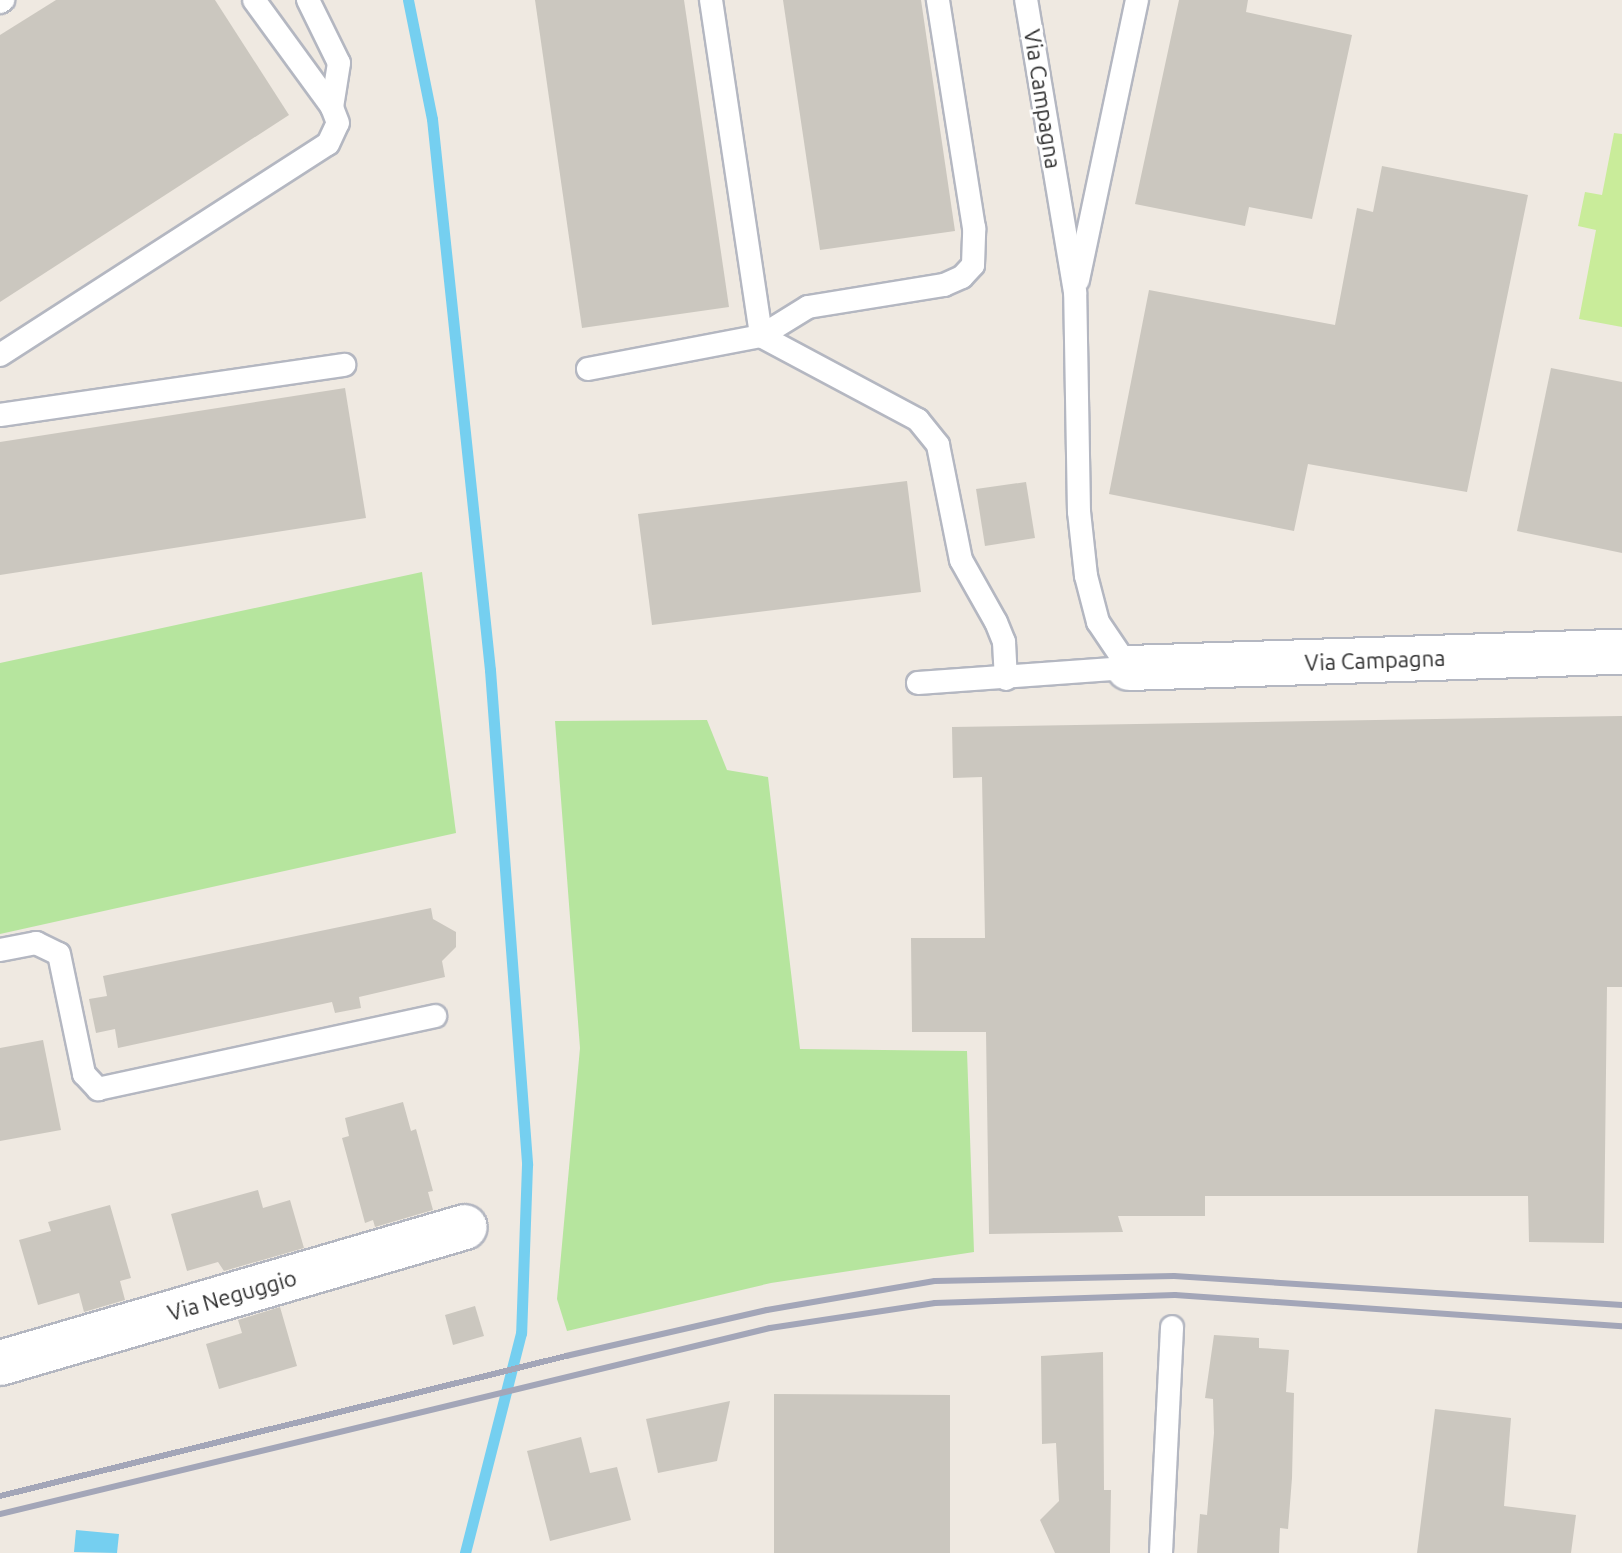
<!DOCTYPE html>
<html>
<head>
<meta charset="utf-8">
<style>
	body { margin:0 }
	#map { position:relative; width:1622px; height:1553px; overflow:hidden; background:#efe9e1; font-family:Ubuntu,sans-serif }
	div>[style] { position:absolute }
	.green>* { inset:0; background:#b6e59e }
	.pitch>* { inset:0; background:#c9ec9a }
	.water>* { inset:0; background:#75cff0 }
	.stream>* { height:11px; margin:-5.5px; padding:0 5.5px; transform-origin:5.5px; border-radius:5.5px; background:#75cff0 }
	.building>* { inset:0; background:#cbc7bf }
	.roads { filter:drop-shadow(2px 0 #b4b7c1) drop-shadow(-2px 0 #b4b7c1) drop-shadow(0 2px #b4b7c1) drop-shadow(0 -2px #b4b7c1) }
	.service>* { height:22px; margin:-11px; padding:0 11px; transform-origin:11px; border-radius:11px; background:#fff }
	.minor>* { height:44px; margin:-22px; padding:0 22px; transform-origin:22px; border-radius:22px; background:#fff }
	.rail>* { height:6px; margin:-3px; padding:0 3px; transform-origin:3px; border-radius:3px; background:#a3a6b8 }
	span { translate:-50% -50%; white-space:nowrap; text-align:center; line-height:1.15; -webkit-text-stroke:6px #fff; paint-order:stroke }
	.street-label { font-size:22px; color:#2e2e2e }
</style>
</head>
<body>
<div id="map">
	<div class="green">
		<i style="clip-path:polygon(422px 572px,456px 833px,0 934px,0 663px)"></i>
		<i style="clip-path:polygon(707px 720px,727px 770px,768px 777px,800px 1049px,967px 1051px,974px 1252px,771px 1283px,567px 1331px,557px 1299px,580px 1048px,555px 721px)"></i>
	</div>
	<div class="pitch">
		<i style="clip-path:polygon(1614px 133px,1622px 134px,1622px 327px,1579px 319px,1596px 230px,1578px 226px,1585px 192px,1602px 195px)"></i>
	</div>
	<div class="water">
		<i style="clip-path:polygon(76px 1530px,119px 1534px,117px 1553px,74px 1552px)"></i>
	</div>
	<div class="stream">
		<i style="left:408px;top:0;width:121px;rotate:78.6deg"></i>
		<i style="left:432px;top:119px;width:554px;rotate:83.99deg"></i>
		<i style="left:490px;top:670px;width:496px;rotate:85.7deg"></i>
		<i style="left:527px;top:1165px;width:168px;rotate:92deg"></i>
		<i style="left:521px;top:1333px;width:227px;rotate:104.3deg"></i>
	</div>
	<div class="building">
		<i style="clip-path:polygon(56px 0,215px 0,289px 115px,0 302px,0 35px)"></i>
		<i style="clip-path:polygon(535px 0,684px 0,729px 307px,582px 328px)"></i>
		<i style="clip-path:polygon(783px 0,921px 0,955px 231px,820px 250px)"></i>
		<i style="clip-path:polygon(1179px 0,1248px 0,1246px 12px,1352px 35px,1312px 219px,1249px 207px,1245px 226px,1135px 204px)"></i>
		<i style="clip-path:polygon(1382px 166px,1528px 195px,1467px 492px,1308px 464px,1294px 531px,1109px 494px,1149px 290px,1335px 325px,1357px 208px,1373px 212px)"></i>
		<i style="clip-path:polygon(1551px 368px,1622px 382px,1622px 553px,1517px 531px)"></i>
		<i style="clip-path:polygon(345px 388px,366px 518px,0 575px,0 442px)"></i>
		<i style="clip-path:polygon(907px 481px,921px 592px,652px 625px,638px 514px)"></i>
		<i style="clip-path:polygon(1026px 482px,1035px 538px,985px 546px,976px 489px)"></i>
		<i style="clip-path:polygon(1622px 716px,1622px 987px,1607px 987px,1604px 1243px,1529px 1242px,1528px 1196px,1205px 1196px,1205px 1216px,1118px 1216px,1123px 1232px,989px 1234px,986px 1032px,912px 1032px,911px 938px,985px 938px,982px 777px,953px 778px,952px 727px)"></i>
		<i style="clip-path:polygon(431px 908px,433px 919px,456px 932px,456px 947px,442px 961px,445px 977px,359px 997px,361px 1008px,335px 1013px,332px 1002px,118px 1048px,115px 1029px,96px 1033px,89px 999px,107px 996px,103px 976px)"></i>
		<i style="clip-path:polygon(43px 1040px,61px 1130px,0 1141px,0 1048px)"></i>
		<i style="clip-path:polygon(403px 1102px,411px 1131px,416px 1129px,433px 1191px,428px 1192px,433px 1210px,375px 1227px,373px 1220px,365px 1223px,342px 1138px,349px 1136px,345px 1118px)"></i>
		<i style="clip-path:polygon(258px 1190px,263px 1208px,290px 1200px,304px 1248px,224px 1271px,218px 1262px,187px 1271px,171px 1214px)"></i>
		<i style="clip-path:polygon(110px 1205px,131px 1278px,120px 1281px,125px 1300px,84px 1312px,79px 1293px,38px 1305px,19px 1240px,51px 1231px,48px 1222px)"></i>
		<i style="clip-path:polygon(475px 1306px,484px 1336px,453px 1345px,445px 1315px)"></i>
		<i style="clip-path:polygon(280px 1307px,297px 1366px,219px 1389px,206px 1344px,242px 1333px,238px 1320px)"></i>
		<i style="clip-path:polygon(1214px 1335px,1259px 1338px,1259px 1348px,1289px 1350px,1286px 1392px,1294px 1393px,1292px 1478px,1288px 1529px,1280px 1528px,1279px 1553px,1197px 1553px,1200px 1514px,1207px 1515px,1214px 1433px,1213px 1399px,1205px 1398px)"></i>
		<i style="clip-path:polygon(1103px 1352px,1104px 1490px,1111px 1490px,1110px 1553px,1055px 1553px,1040px 1520px,1059px 1501px,1056px 1443px,1042px 1444px,1041px 1356px)"></i>
		<i style="clip-path:polygon(774px 1394px,950px 1395px,950px 1553px,774px 1553px)"></i>
		<i style="clip-path:polygon(730px 1401px,717px 1461px,658px 1473px,646px 1419px)"></i>
		<i style="clip-path:polygon(1435px 1409px,1511px 1418px,1504px 1506px,1576px 1515px,1571px 1553px,1417px 1553px)"></i>
		<i style="clip-path:polygon(581px 1437px,590px 1473px,617px 1467px,631px 1520px,550px 1541px,527px 1451px)"></i>
	</div>
	<div class="roads">
		<div class="service">
			<i style="left:308px;top:0;width:70px;rotate:63.8deg"></i>
			<i style="left:339px;top:63px;width:45px;rotate:99deg"></i>
			<i style="left:711px;top:0;width:340px;rotate:81.5deg"></i>
			<i style="left:761px;top:336px;width:55px;rotate:-31.7deg"></i>
			<i style="left:808px;top:307px;width:138px;rotate:-9.2deg"></i>
			<i style="left:944px;top:285px;width:20px;rotate:-24deg"></i>
			<i style="left:962px;top:277px;width:16px;rotate:-47deg"></i>
			<i style="left:973px;top:265px;width:37px;rotate:-88deg"></i>
			<i style="left:974px;top:228px;width:231px;rotate:-99deg"></i>
			<i style="left:0;top:2px;width:4px;rotate:-34deg"></i>
			<i style="left:1078px;top:280px;width:286px;rotate:-78.1deg"></i>
			<i style="left:0;top:355px;width:390px;rotate:-32.8deg"></i>
			<i style="left:328px;top:144px;width:23px;rotate:-65deg"></i>
			<i style="left:338px;top:123px;width:17px;rotate:-111deg"></i>
			<i style="left:332px;top:107px;width:132px;rotate:-126.1deg"></i>
			<i style="left:588px;top:369px;width:176px;rotate:-10.8deg"></i>
			<i style="left:761px;top:336px;width:178px;rotate:28.1deg"></i>
			<i style="left:918px;top:420px;width:32px;rotate:51deg"></i>
			<i style="left:938px;top:445px;width:117px;rotate:78.7deg"></i>
			<i style="left:961px;top:560px;width:71px;rotate:60.6deg"></i>
			<i style="left:996px;top:622px;width:22px;rotate:68deg"></i>
			<i style="left:1004px;top:642px;width:37px;rotate:87deg"></i>
			<i style="left:0;top:415px;width:348px;rotate:-8.3deg"></i>
			<i style="left:918px;top:683px;width:212px;rotate:-4.1deg"></i>
			<i style="left:1129px;top:668px;width:55px;rotate:-124deg"></i>
			<i style="left:1098px;top:622px;width:48px;rotate:-104.6deg"></i>
			<i style="left:1086px;top:576px;width:64px;rotate:-96.2deg"></i>
			<i style="left:1079px;top:512px;width:220px;rotate:-91deg"></i>
			<i style="left:1075px;top:292px;width:296px;rotate:-99.5deg"></i>
			<i style="left:0;top:950px;width:37px;rotate:-11deg"></i>
			<i style="left:36px;top:943px;width:25px;rotate:26deg"></i>
			<i style="left:59px;top:954px;width:123px;rotate:78.2deg"></i>
			<i style="left:84px;top:1074px;width:21px;rotate:47deg"></i>
			<i style="left:98px;top:1089px;width:345px;rotate:-12.2deg"></i>
			<i style="left:1161px;top:1553px;width:226px;rotate:-87.2deg"></i>
		</div>
		<div class="minor">
			<i style="left:1129px;top:668px;width:493px;rotate:-1.9deg"></i>
			<i style="left:0;top:1363px;width:484px;rotate:-16.3deg"></i>
		</div>
	</div>
	<div class="rail">
		<i style="left:0;top:1496px;width:583px;rotate:-13.89deg"></i>
		<i style="left:566px;top:1356px;width:206px;rotate:-12.9deg"></i>
		<i style="left:767px;top:1310px;width:170px;rotate:-9.8deg"></i>
		<i style="left:935px;top:1281px;width:239px;rotate:-1.2deg"></i>
		<i style="left:1174px;top:1276px;width:449px;rotate:3.7deg"></i>
		<i style="left:0;top:1514px;width:792px;rotate:-13.58deg"></i>
		<i style="left:770px;top:1328px;width:167px;rotate:-8.6deg"></i>
		<i style="left:935px;top:1303px;width:240px;rotate:-1.9deg"></i>
		<i style="left:1175px;top:1295px;width:448px;rotate:4deg"></i>
	</div>
	<div class="street-label">
		<span style="left:1043px;top:99px;rotate:81deg">Via Campagna</span>
		<span style="left:1375px;top:660px;rotate:-2deg">Via Campagna</span>
		<span style="left:232px;top:1295px;rotate:-16deg">Via Neguggio</span>
	</div>
</div>
</body>
</html>
